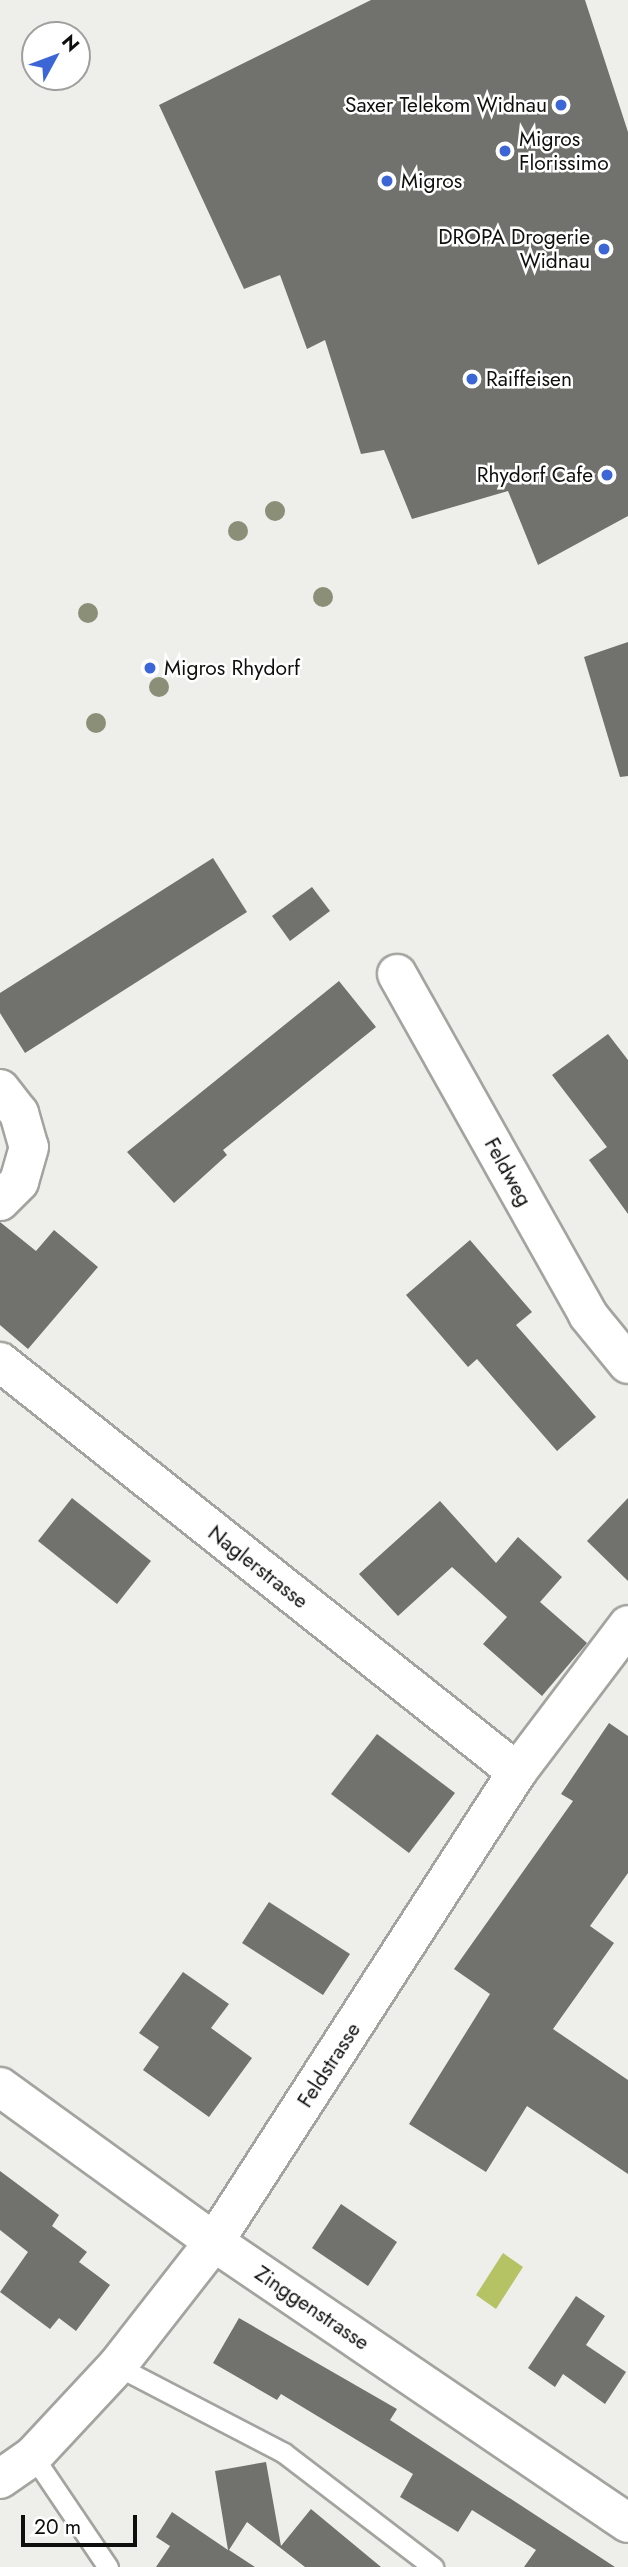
<!DOCTYPE html>
<html>
<head>
<meta charset="utf-8">
<style>
	body { margin:0 }
	#map { position:relative; width:628px; height:2567px; overflow:hidden; background:#eeefea; font-family:Jost,sans-serif }
	div>[style] { position:absolute }
	.water>* { inset:0; background:#b6c365 }
	.building>* { inset:0; background:#71716d }
	.roads { filter:drop-shadow(2px 0 #a3a49f) drop-shadow(-2px 0 #a3a49f) drop-shadow(0 2px #a3a49f) drop-shadow(0 -2px #a3a49f) }
	.lane>* { height:19px; margin:-9.5px; padding:0 9.5px; transform-origin:9.5px; border-radius:9.5px; background:#fff }
	.street>* { height:38px; margin:-19px; padding:0 19px; transform-origin:19px; border-radius:19px; background:#fff }
	.trees>* { width:20px; height:20px; margin:-10px; border-radius:50%; background:#8c8f78 }
	.dots>* { width:19px; height:19px; translate:-50% -50%; box-sizing:border-box; border:4px solid #fff; border-radius:50% }
	span { translate:-50% -50%; white-space:nowrap; text-align:center; line-height:1.15; -webkit-text-stroke:5px #fff; paint-order:stroke }
	.poi-label { font-size:21px; color:#0f0f0e }
	.right { translate:-100% -50%; text-align:right }
	.left { translate:0 -50%; text-align:left }
	.street-label { font-size:21px; color:#0f0f0e }
	.north { position:absolute; left:21px; top:21px; width:70px; height:70px; box-sizing:border-box; background:#fff; border:2px solid #9f9f9f; border-radius:50%; rotate:49deg; font-size:19px; font-weight:700; line-height:28px; text-align:center; color:#0f0f0e }
	.north::after { content:''; display:block; margin:auto; width:24px; height:32px; background:#3c65d6; clip-path:polygon(50% 0,100% 100%,50% 72%,0 100%) }
	.scale { position:absolute; left:21px; top:2515px; width:116px; height:32px; box-sizing:border-box; border:4px solid #0f0f0e; border-top:0; padding-left:9px; font-size:21px; line-height:24px; white-space:nowrap; color:#0f0f0e; -webkit-text-stroke:5px #fff; paint-order:stroke }
</style>
</head>
<body>
<div id="map">
	<div class="water">
		<i style="clip-path:polygon(503px 2253px,523px 2267px,496px 2309px,476px 2295px)"></i>
	</div>
	<div class="building">
		<i style="clip-path:polygon(371px 0,585px 0,628px 132px,628px 516px,538px 565px,508px 491px,412px 519px,384px 450px,361px 454px,325px 340px,307px 349px,280px 275px,244px 289px,159px 105px)"></i>
		<i style="clip-path:polygon(628px 642px,628px 776px,620px 777px,584px 657px)"></i>
		<i style="clip-path:polygon(213px 858px,247px 912px,25px 1053px,0 1013px,0 993px)"></i>
		<i style="clip-path:polygon(312px 887px,330px 911px,290px 941px,272px 916px)"></i>
		<i style="clip-path:polygon(339px 981px,376px 1027px,223px 1150px,227px 1155px,174px 1203px,127px 1152px)"></i>
		<i style="clip-path:polygon(608px 1034px,628px 1060px,628px 1214px,589px 1160px,607px 1147px,552px 1075px)"></i>
		<i style="clip-path:polygon(0 1222px,36px 1251px,54px 1230px,98px 1267px,28px 1349px,0 1325px)"></i>
		<i style="clip-path:polygon(470px 1240px,532px 1312px,516px 1325px,596px 1417px,557px 1451px,477px 1359px,468px 1367px,406px 1295px)"></i>
		<i style="clip-path:polygon(72px 1498px,151px 1561px,117px 1604px,38px 1541px)"></i>
		<i style="clip-path:polygon(628px 1498px,628px 1581px,587px 1541px)"></i>
		<i style="clip-path:polygon(440px 1501px,496px 1563px,518px 1537px,562px 1577px,540px 1602px,587px 1643px,542px 1696px,483px 1644px,507px 1617px,452px 1567px,398px 1616px,359px 1574px)"></i>
		<i style="clip-path:polygon(609px 1723px,628px 1736px,628px 1873px,590px 1926px,614px 1943px,553px 2029px,628px 2080px,628px 2174px,527px 2106px,486px 2172px,409px 2124px,490px 1994px,454px 1969px,573px 1801px,561px 1794px)"></i>
		<i style="clip-path:polygon(377px 1734px,455px 1793px,409px 1853px,331px 1794px)"></i>
		<i style="clip-path:polygon(269px 1902px,350px 1954px,323px 1995px,242px 1943px)"></i>
		<i style="clip-path:polygon(183px 1972px,229px 2004px,211px 2028px,252px 2058px,209px 2117px,143px 2070px,159px 2047px,139px 2033px)"></i>
		<i style="clip-path:polygon(0 2171px,59px 2215px,52px 2226px,87px 2252px,79px 2262px,110px 2285px,76px 2331px,59px 2318px,50px 2329px,0 2292px,28px 2252px,0 2230px)"></i>
		<i style="clip-path:polygon(341px 2204px,397px 2242px,368px 2286px,312px 2248px)"></i>
		<i style="clip-path:polygon(576px 2296px,605px 2316px,586px 2345px,626px 2372px,605px 2404px,563px 2374px,555px 2387px,528px 2368px)"></i>
		<i style="clip-path:polygon(239px 2318px,397px 2409px,390px 2420px,615px 2567px,524px 2567px,536px 2550px,472px 2510px,458px 2532px,400px 2497px,413px 2474px,281px 2394px,277px 2400px,213px 2363px)"></i>
		<i style="clip-path:polygon(266px 2462px,281px 2546px,311px 2509px,381px 2567px,305px 2567px,247px 2522px,229px 2550px,255px 2567px,156px 2567px,170px 2546px,156px 2537px,172px 2512px,228px 2550px,215px 2471px)"></i>
	</div>
	<div class="roads">
		<div class="lane">
			<i style="left:117px;top:2366px;width:188px;rotate:27.5deg"></i>
			<i style="left:284px;top:2453px;width:188px;rotate:37.4deg"></i>
			<i style="left:33px;top:2456px;width:134px;rotate:56deg"></i>
		</div>
		<div class="street">
			<i style="left:397px;top:974px;width:391px;rotate:60.7deg"></i>
			<i style="left:588px;top:1315px;width:63px;rotate:50.8deg"></i>
			<i style="left:0;top:1089px;width:31px;rotate:52deg"></i>
			<i style="left:19px;top:1113px;width:35px;rotate:74deg"></i>
			<i style="left:29px;top:1147px;width:36px;rotate:106deg"></i>
			<i style="left:19px;top:1182px;width:27px;rotate:135deg"></i>
			<i style="left:0;top:1362px;width:660px;rotate:38.42deg"></i>
			<i style="left:0;top:2087px;width:264px;rotate:35.9deg"></i>
			<i style="left:214px;top:2242px;width:500px;rotate:34.17deg"></i>
			<i style="left:0;top:2479px;width:40px;rotate:-34.9deg"></i>
			<i style="left:33px;top:2456px;width:123px;rotate:-47deg"></i>
			<i style="left:117px;top:2366px;width:157px;rotate:-52deg"></i>
			<i style="left:214px;top:2242px;width:559px;rotate:-57.19deg"></i>
			<i style="left:517px;top:1772px;width:184px;rotate:-52.9deg"></i>
		</div>
	</div>
	<div class="trees">
		<i style="left:275px;top:511px"></i>
		<i style="left:238px;top:531px"></i>
		<i style="left:323px;top:597px"></i>
		<i style="left:88px;top:613px"></i>
		<i style="left:159px;top:687px"></i>
		<i style="left:96px;top:723px"></i>
	</div>
	<div class="dots">
		<i style="left:561px;top:105px;background:#3c65d6"></i>
		<i style="left:505px;top:151px;background:#3c65d6"></i>
		<i style="left:387px;top:181px;background:#3c65d6"></i>
		<i style="left:604px;top:249px;background:#3c65d6"></i>
		<i style="left:472px;top:379px;background:#3c65d6"></i>
		<i style="left:607px;top:475px;background:#3c65d6"></i>
		<i style="left:150px;top:668px;background:#3c65d6"></i>
	</div>
	<div class="poi-label">
		<span class="right" style="left:547px;top:105px">Saxer Telekom Widnau</span>
		<span class="left" style="left:519px;top:151px">Migros<br>Florissimo</span>
		<span class="left" style="left:401px;top:181px">Migros</span>
		<span class="right" style="left:590px;top:249px">DROPA Drogerie<br>Widnau</span>
		<span class="left" style="left:486px;top:379px">Raiffeisen</span>
		<span class="right" style="left:593px;top:475px">Rhydorf Cafe</span>
		<span class="left" style="left:164px;top:668px">Migros Rhydorf</span>
	</div>
	<div class="street-label">
		<span style="left:508px;top:1172px;rotate:61deg">Feldweg</span>
		<span style="left:258px;top:1567px;rotate:38deg">Naglerstrasse</span>
		<span style="left:329px;top:2065px;rotate:-57deg">Feldstrasse</span>
		<span style="left:312px;top:2308px;rotate:34deg">Zinggenstrasse</span>
	</div>
	<div class="north">N</div>
	<div class="scale">20 m</div>
</div>
</body>
</html>
